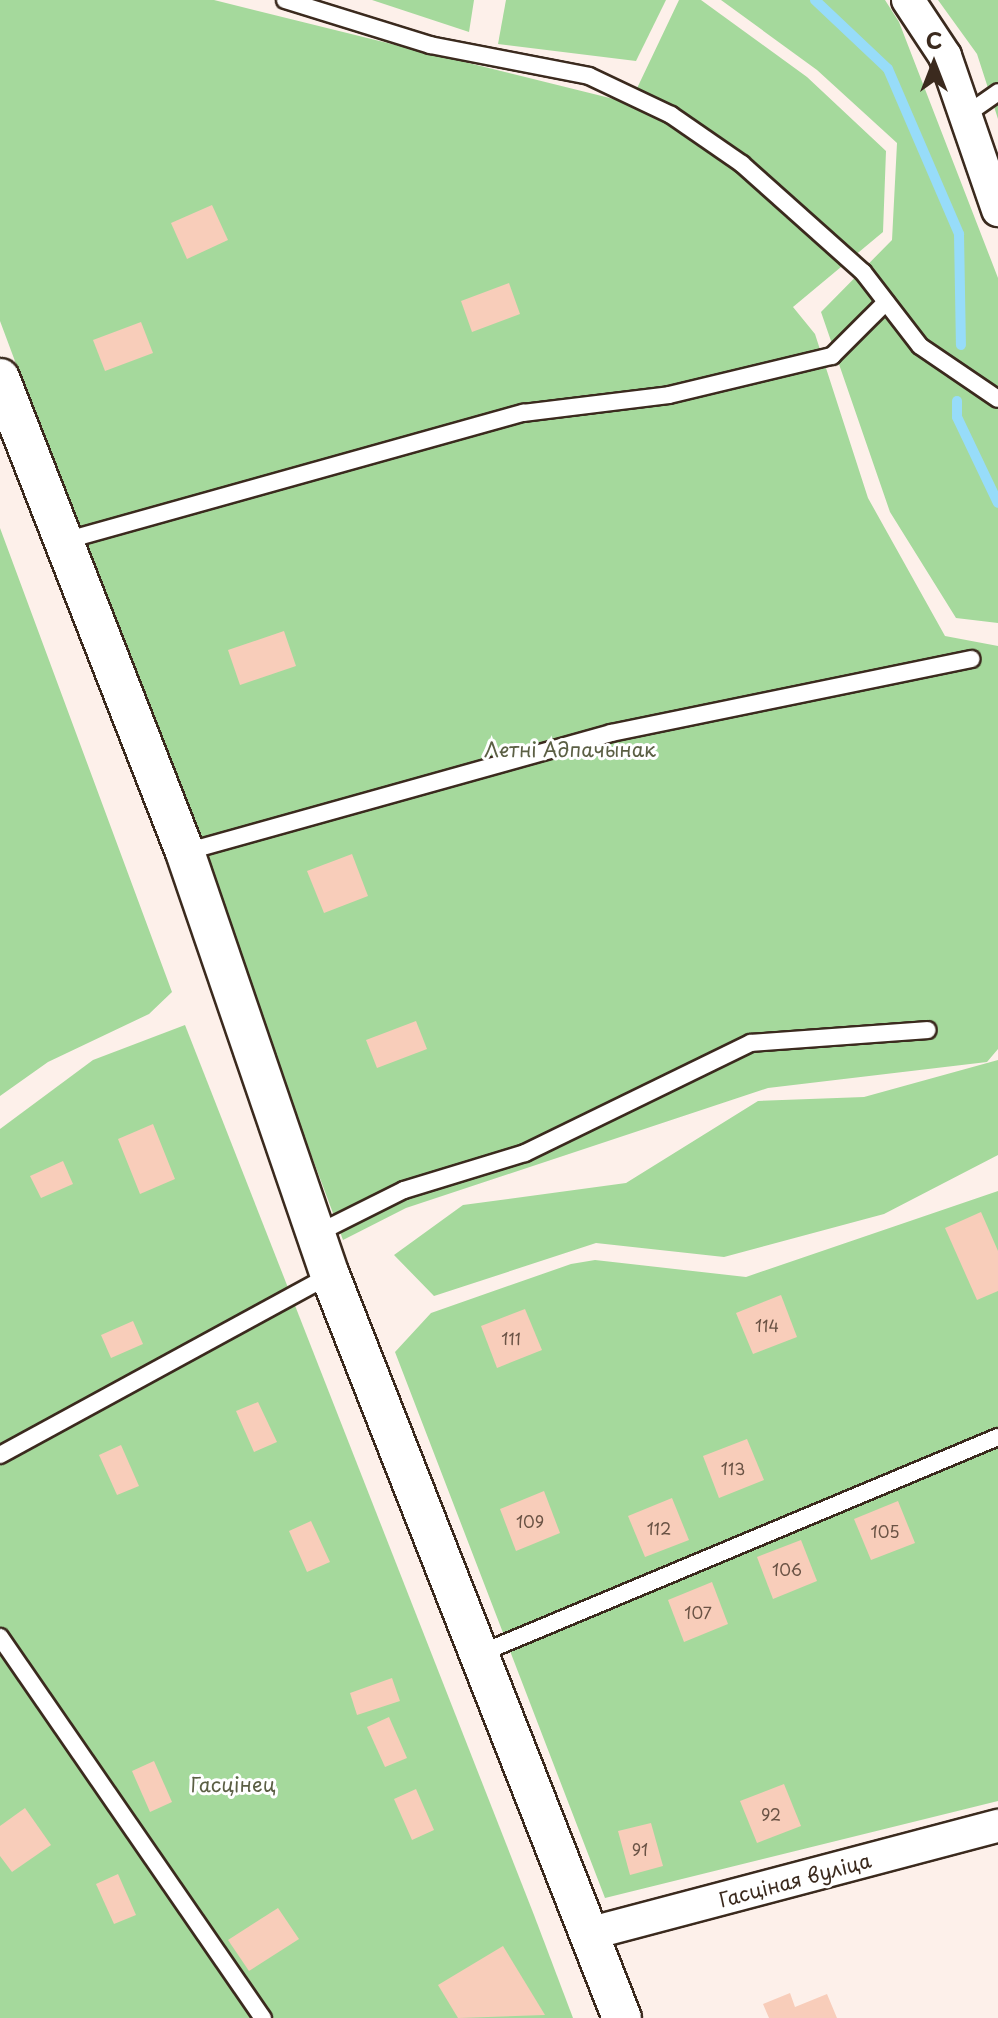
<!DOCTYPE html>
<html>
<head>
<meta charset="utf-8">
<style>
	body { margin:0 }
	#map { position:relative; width:998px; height:2018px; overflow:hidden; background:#fdf0ea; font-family:"Playpen Sans",sans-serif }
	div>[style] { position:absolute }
	.green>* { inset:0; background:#a5d99c }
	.stream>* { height:10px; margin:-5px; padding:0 5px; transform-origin:5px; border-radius:5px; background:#97dcf9 }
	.building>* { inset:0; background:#f8cdba }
	.roads { filter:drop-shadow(2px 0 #3b2a1e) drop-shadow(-2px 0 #3b2a1e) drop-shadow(0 2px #3b2a1e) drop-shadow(0 -2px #3b2a1e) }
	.service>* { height:16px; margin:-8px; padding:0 8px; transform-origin:8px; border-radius:8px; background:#fff }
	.minor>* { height:32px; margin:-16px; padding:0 16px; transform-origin:16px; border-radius:16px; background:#fff }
	.tertiary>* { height:38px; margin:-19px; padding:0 19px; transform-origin:19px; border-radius:19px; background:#fff }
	span { translate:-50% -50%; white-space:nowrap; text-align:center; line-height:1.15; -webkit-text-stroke:6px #fff; paint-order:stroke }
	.number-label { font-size:16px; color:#6a5345 }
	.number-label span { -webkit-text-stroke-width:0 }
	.park-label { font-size:20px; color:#5b5f44 }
	.street-label { font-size:20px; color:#3b2a1e }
	.north { position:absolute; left:894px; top:24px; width:80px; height:80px; -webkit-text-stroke:6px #fff; paint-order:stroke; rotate:0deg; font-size:22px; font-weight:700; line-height:32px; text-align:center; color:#3b2a1e }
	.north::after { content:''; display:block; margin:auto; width:28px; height:36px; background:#3b2a1e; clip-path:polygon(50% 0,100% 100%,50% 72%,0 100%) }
</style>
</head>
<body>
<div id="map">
	<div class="green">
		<i style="clip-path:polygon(0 0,214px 0,630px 103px,679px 0,701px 0,807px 77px,886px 151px,883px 232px,793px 307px,815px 334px,868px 498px,945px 636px,998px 646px,998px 1049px,987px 1062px,768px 1088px,406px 1208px,343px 1240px,0 321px)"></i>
		<i style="clip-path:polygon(372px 0,474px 0,469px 32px)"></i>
		<i style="clip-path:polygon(506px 0,666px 0,636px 61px,498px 44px)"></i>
		<i style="clip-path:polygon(721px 0,885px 0,899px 22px,998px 278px,998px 623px,956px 618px,890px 512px,821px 312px,892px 240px,897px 143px,817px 70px)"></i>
		<i style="clip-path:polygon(938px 0,998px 0,998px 119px,977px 54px)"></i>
		<i style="clip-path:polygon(0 528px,172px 992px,149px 1014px,48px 1062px,0 1096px)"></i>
		<i style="clip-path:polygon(185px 1025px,534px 1915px,573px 2018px,0 2018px,0 1129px,93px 1060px)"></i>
		<i style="clip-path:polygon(998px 1060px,998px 1155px,884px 1214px,724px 1257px,596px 1243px,434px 1296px,394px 1255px,463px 1205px,626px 1183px,758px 1101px,864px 1097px)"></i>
		<i style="clip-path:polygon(998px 1191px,998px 1801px,605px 1898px,395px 1352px,431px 1313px,571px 1264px,595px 1260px,746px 1277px)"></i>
	</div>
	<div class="stream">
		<i style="left:815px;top:0;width:100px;rotate:43.4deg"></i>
		<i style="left:888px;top:69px;width:180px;rotate:66.7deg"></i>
		<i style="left:959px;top:234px;width:111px;rotate:89deg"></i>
		<i style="left:957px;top:401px;width:16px;rotate:90deg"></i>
		<i style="left:957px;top:417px;width:95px;rotate:64.5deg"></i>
	</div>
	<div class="building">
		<i style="clip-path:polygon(212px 205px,228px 240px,187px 259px,171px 223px)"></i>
		<i style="clip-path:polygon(509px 283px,520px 314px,472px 332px,461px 301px)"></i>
		<i style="clip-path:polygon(141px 322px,153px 353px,105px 371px,93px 340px)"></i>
		<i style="clip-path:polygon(284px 631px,296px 666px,240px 685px,228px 650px)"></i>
		<i style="clip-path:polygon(352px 854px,368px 896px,324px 913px,307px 871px)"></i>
		<i style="clip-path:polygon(416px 1021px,427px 1049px,377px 1068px,366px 1040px)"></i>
		<i style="clip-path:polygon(153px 1124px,175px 1179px,140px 1194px,118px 1139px)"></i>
		<i style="clip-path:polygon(63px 1161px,73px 1184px,41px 1198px,30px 1176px)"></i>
		<i style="clip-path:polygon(981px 1212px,998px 1251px,998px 1291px,977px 1300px,945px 1228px)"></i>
		<i style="clip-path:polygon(781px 1295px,797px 1337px,753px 1354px,736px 1313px)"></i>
		<i style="clip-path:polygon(525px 1309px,542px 1350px,497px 1368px,481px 1326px)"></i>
		<i style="clip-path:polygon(133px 1321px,143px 1344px,111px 1358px,101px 1335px)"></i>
		<i style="clip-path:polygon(258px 1402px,277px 1442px,254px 1452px,236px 1411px)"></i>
		<i style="clip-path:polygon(747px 1439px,764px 1480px,719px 1498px,703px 1456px)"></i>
		<i style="clip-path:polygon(121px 1445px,139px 1486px,117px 1495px,99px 1455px)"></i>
		<i style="clip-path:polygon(544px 1491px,560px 1533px,516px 1551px,500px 1509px)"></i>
		<i style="clip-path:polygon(672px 1498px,689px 1540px,645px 1557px,628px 1516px)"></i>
		<i style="clip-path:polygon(898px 1501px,915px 1543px,871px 1560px,854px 1519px)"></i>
		<i style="clip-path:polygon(311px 1521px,330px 1562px,307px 1572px,289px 1531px)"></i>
		<i style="clip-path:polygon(801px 1540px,817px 1581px,773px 1599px,757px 1557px)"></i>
		<i style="clip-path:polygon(712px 1582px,728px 1624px,684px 1642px,668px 1600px)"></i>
		<i style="clip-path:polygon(392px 1678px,400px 1701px,357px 1715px,350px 1693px)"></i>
		<i style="clip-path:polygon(389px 1717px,407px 1758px,385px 1767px,367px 1727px)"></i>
		<i style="clip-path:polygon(154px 1761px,172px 1802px,150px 1812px,132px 1771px)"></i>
		<i style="clip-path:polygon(784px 1784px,801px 1826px,757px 1843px,740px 1801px)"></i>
		<i style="clip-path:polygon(416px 1789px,434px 1830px,412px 1840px,394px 1799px)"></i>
		<i style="clip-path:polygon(25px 1808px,51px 1845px,12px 1872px,0 1856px,0 1826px)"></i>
		<i style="clip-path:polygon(651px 1823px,663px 1866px,630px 1875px,618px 1831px)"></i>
		<i style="clip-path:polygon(118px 1874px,136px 1915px,114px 1924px,96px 1884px)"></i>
		<i style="clip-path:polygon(278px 1908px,299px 1939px,249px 1971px,228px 1940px)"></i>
		<i style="clip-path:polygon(503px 1946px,545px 2015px,458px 2018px,438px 1985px)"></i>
		<i style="clip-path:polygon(790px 1993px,795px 2007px,827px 1994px,837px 2018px,769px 2018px,763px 2004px)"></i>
	</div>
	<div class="roads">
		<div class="service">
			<i style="left:285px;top:0;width:152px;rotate:17.2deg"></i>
			<i style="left:430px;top:45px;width:162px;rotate:11deg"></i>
			<i style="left:589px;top:76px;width:91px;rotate:25.4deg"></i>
			<i style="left:671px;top:115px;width:86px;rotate:34.6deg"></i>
			<i style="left:742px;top:164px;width:162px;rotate:41.8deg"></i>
			<i style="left:863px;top:272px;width:93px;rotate:52.4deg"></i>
			<i style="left:920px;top:346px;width:94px;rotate:34.2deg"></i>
			<i style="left:967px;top:114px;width:38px;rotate:-35deg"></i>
			<i style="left:64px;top:541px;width:477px;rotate:-15.6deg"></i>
			<i style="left:523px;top:413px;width:147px;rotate:-7deg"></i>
			<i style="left:669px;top:395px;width:168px;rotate:-13.5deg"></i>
			<i style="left:832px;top:356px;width:76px;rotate:-45deg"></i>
			<i style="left:185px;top:852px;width:442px;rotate:-15.6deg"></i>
			<i style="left:611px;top:733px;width:368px;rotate:-11.6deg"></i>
			<i style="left:316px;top:1234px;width:98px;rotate:-26.6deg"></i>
			<i style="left:404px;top:1190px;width:127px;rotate:-17deg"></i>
			<i style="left:525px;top:1153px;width:251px;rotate:-26deg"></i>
			<i style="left:751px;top:1043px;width:177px;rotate:-4.2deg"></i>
			<i style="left:0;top:1455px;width:376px;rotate:-28.6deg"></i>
			<i style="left:0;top:1637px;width:463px;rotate:55.4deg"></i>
			<i style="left:479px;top:1654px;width:563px;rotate:-22.69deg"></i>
		</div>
		<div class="minor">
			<i style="left:908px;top:0;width:67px;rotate:56.5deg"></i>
			<i style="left:945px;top:56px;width:163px;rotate:71deg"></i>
			<i style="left:592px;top:1933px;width:420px;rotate:-14.8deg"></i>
		</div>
		<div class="tertiary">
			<i style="left:0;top:378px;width:509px;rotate:68.68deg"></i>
			<i style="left:185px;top:852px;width:447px;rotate:71.1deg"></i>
			<i style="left:330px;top:1275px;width:798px;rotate:68.55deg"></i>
		</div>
	</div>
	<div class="number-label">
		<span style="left:767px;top:1325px">114</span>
		<span style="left:511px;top:1338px">111</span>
		<span style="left:733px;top:1468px">113</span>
		<span style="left:530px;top:1521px">109</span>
		<span style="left:659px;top:1528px">112</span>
		<span style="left:885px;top:1531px">105</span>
		<span style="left:787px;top:1569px">106</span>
		<span style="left:698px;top:1612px">107</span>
		<span style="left:771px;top:1814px">92</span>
		<span style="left:640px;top:1849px">91</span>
	</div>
	<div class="park-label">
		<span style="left:570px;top:749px">Летні Адпачынак</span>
		<span style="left:233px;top:1784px">Гасцінец</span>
	</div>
	<div class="street-label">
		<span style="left:795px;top:1880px;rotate:-15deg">Гасціная вуліца</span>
	</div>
	<div class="north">С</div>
</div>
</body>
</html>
